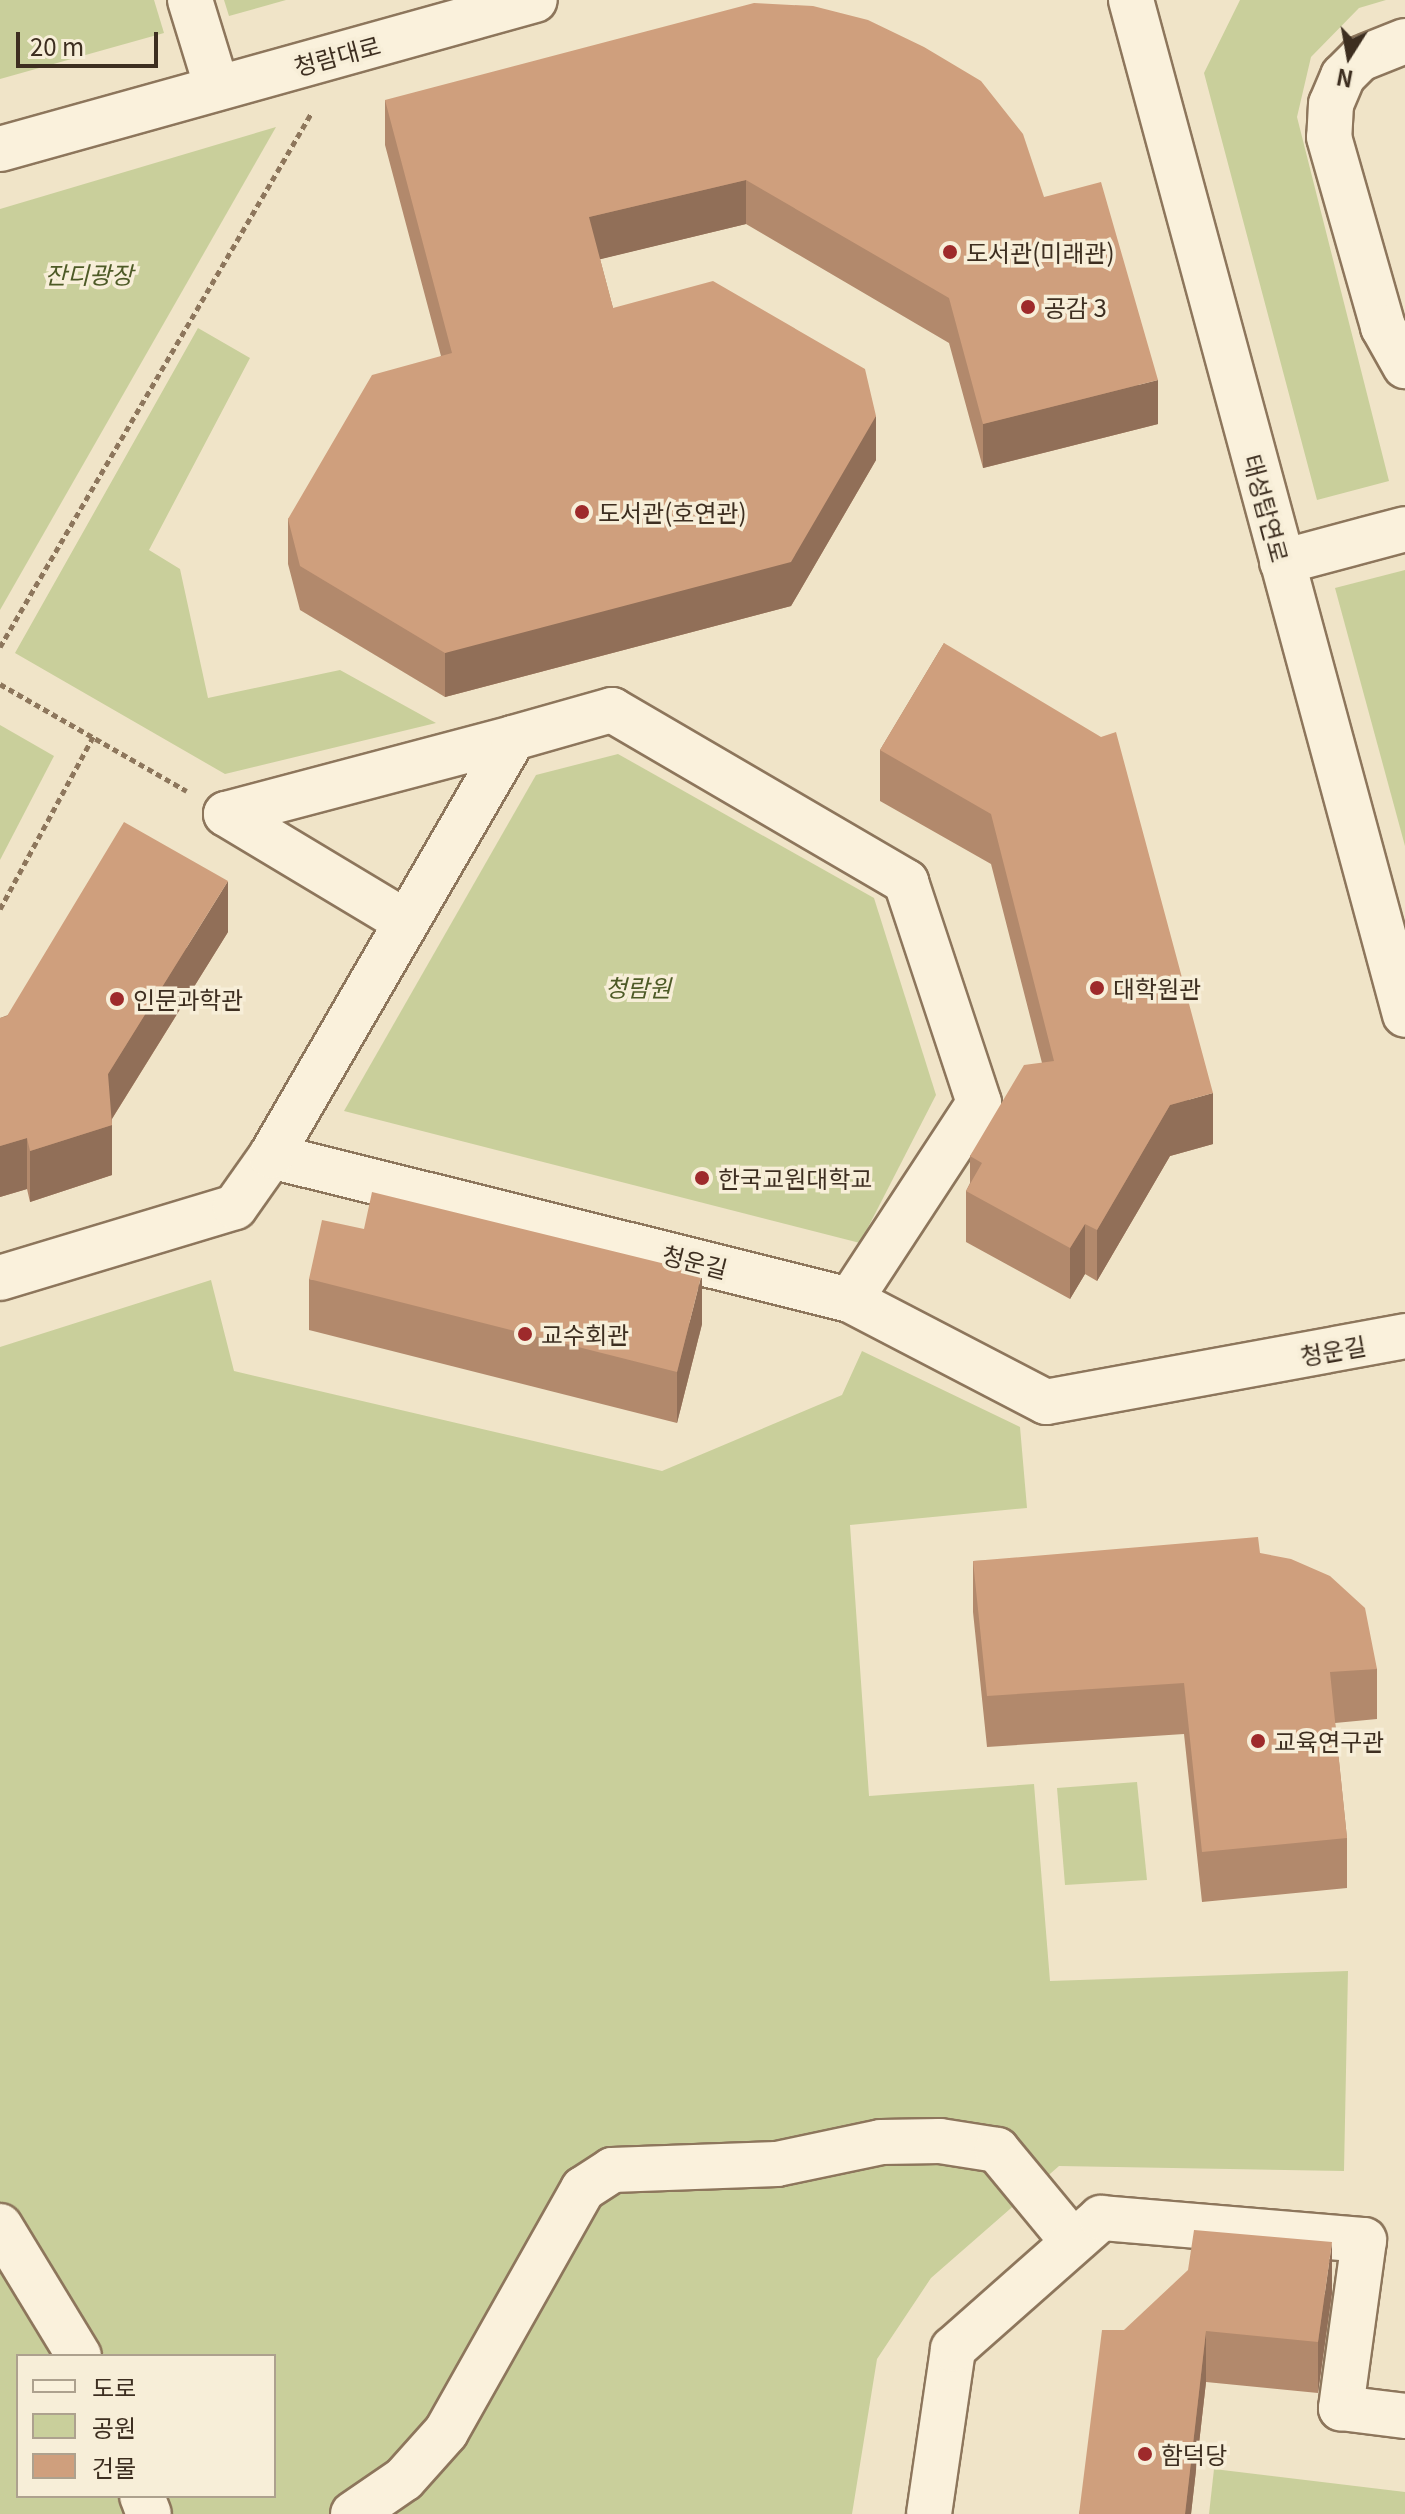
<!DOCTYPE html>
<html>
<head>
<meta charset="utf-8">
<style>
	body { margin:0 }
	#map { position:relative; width:1405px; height:2514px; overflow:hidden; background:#f0e4c8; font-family:Georgia,"Noto Sans KR",serif }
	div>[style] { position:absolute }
	.green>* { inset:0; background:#c9cf9b }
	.path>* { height:5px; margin-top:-2.5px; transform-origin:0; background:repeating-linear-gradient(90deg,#8d765c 0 6px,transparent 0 10px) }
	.roads { filter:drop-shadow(2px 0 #8d765c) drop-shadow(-2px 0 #8d765c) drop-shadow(0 2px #8d765c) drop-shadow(0 -2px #8d765c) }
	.minor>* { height:44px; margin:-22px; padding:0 22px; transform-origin:22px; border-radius:22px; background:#faf1dc }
	.wall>* { inset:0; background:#b2896c }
	.shaded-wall>* { inset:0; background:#916f58 }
	.building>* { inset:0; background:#cf9f7d }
	.dots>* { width:22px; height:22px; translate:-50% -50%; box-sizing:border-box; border:4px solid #f7eed8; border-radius:50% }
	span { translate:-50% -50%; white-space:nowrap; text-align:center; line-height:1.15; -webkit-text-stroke:7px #f7eed8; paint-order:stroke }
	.street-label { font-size:24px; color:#3d2e20 }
	.poi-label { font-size:24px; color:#3d2e20 }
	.left { translate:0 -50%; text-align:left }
	.park-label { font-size:24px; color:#4d5a26; font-style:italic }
	.legend { position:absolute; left:16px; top:2354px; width:260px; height:144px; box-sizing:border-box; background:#f7eed8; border:2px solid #ada18e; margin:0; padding:10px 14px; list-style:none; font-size:24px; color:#3d2e20 }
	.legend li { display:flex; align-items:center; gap:16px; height:40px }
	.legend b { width:40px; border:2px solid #ada18e }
	.north { position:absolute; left:1309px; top:16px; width:80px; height:80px; -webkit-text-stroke:6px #f7eed8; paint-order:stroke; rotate:191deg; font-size:22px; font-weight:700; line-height:32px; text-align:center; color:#3d2e20 }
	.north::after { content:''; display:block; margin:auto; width:28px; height:36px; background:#3d2e20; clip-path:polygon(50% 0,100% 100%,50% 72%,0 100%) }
	.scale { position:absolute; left:16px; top:32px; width:142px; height:36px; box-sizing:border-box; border:4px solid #3d2e20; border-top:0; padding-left:10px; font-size:24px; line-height:28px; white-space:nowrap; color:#3d2e20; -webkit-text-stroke:6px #f7eed8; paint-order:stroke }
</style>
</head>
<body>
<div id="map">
	<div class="green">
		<i style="clip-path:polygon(0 0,154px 0,164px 33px,0 79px)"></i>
		<i style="clip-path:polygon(224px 0,286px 0,229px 16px)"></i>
		<i style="clip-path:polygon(1240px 0,1386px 0,1359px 8px,1311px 57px,1297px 117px,1389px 481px,1317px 500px,1204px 73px)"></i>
		<i style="clip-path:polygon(276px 127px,0 610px,0 209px)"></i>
		<i style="clip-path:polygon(198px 328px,250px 358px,149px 550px,180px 569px,208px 698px,340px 670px,436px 723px,225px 774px,15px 653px)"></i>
		<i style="clip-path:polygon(1405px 570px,1405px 846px,1335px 588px)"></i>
		<i style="clip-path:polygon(0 725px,54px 756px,0 860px)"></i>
		<i style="clip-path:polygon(618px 754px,874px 898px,936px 1095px,860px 1243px,344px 1111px,536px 775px)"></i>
		<i style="clip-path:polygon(evenodd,211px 1280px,234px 1371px,662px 1471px,842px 1395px,862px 1351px,1020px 1427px,1027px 1508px,850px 1525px,869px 1796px,1034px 1784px,1050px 1981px,1348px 1971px,1344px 2171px,1059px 2166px,931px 2278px,877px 2359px,852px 2514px,0 2514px,0 1347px,211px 1280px,18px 2356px,274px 2356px,274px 2496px,18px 2496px,18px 2356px)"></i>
		<i style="clip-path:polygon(1137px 1782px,1147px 1880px,1065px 1885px,1057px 1788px)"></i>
		<i style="clip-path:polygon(1214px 2469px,1405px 2492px,1405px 2514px,1209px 2514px)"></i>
	</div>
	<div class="path">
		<i style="left:0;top:647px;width:619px;rotate:-59.75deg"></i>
		<i style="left:0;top:684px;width:215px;rotate:29.8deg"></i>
		<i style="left:0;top:909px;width:196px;rotate:-61.6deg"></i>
	</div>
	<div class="roads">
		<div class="minor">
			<i style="left:190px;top:0;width:92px;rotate:72.9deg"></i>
			<i style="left:1131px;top:0;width:1051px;rotate:74.89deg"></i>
			<i style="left:1405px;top:41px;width:48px;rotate:158.2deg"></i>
			<i style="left:1360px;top:59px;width:24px;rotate:135deg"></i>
			<i style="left:1343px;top:76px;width:30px;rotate:113deg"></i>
			<i style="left:1331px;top:104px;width:33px;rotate:93deg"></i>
			<i style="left:1329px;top:137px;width:198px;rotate:74.1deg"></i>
			<i style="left:1383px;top:327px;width:45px;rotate:60.6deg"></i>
			<i style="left:0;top:149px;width:555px;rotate:-15.56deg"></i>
			<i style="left:1282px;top:562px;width:127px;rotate:-15deg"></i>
			<i style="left:406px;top:922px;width:210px;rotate:-149deg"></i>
			<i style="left:226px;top:814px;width:297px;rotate:-14.8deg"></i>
			<i style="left:271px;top:1156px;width:597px;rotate:13.97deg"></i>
			<i style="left:850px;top:1300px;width:221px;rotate:27.5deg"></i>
			<i style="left:1046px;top:1402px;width:365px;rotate:-10.4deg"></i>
			<i style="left:0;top:1278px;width:245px;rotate:-16.8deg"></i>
			<i style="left:235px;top:1207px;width:62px;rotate:-54.8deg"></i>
			<i style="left:271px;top:1156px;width:483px;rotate:-59.9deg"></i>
			<i style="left:513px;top:738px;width:103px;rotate:-15.8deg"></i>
			<i style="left:612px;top:710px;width:341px;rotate:30.3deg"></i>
			<i style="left:906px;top:882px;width:233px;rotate:71.7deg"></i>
			<i style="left:979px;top:1103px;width:235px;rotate:123.2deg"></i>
			<i style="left:0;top:2226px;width:152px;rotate:58.7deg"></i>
			<i style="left:142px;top:2496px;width:19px;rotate:69deg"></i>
			<i style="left:353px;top:2514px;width:62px;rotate:-34.5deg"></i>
			<i style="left:404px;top:2479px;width:63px;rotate:-48.2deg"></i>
			<i style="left:446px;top:2432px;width:279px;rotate:-60.6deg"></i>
			<i style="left:583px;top:2189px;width:35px;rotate:-33deg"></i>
			<i style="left:612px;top:2170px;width:165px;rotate:-2.1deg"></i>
			<i style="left:777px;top:2164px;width:106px;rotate:-11.9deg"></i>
			<i style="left:881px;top:2142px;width:59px;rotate:-1deg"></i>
			<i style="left:940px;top:2141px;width:58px;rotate:9deg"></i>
			<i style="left:997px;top:2150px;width:119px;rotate:50.4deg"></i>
			<i style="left:929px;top:2514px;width:167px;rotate:-81.7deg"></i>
			<i style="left:953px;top:2349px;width:198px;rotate:-41.5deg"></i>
			<i style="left:1101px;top:2218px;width:264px;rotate:4.8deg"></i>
			<i style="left:1364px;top:2240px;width:170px;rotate:97.8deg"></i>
			<i style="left:1341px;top:2408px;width:64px;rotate:7.1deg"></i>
		</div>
	</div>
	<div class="wall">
		<i style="clip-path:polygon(385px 100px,1044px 197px,1158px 424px,983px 468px,949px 343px,746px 224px,600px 259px,613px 308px,876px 460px,791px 606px,445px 697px,300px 610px,288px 564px,288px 519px,441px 356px,385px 145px)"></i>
		<i style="clip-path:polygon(944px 643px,1213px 1144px,1170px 1156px,1097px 1281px,1085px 1274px,1070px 1299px,966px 1242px,966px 1191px,970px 1183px,970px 1156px,1042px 1063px,991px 864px,880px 801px,880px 750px)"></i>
		<i style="clip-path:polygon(228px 932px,112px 1119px,112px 1175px,30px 1202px,27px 1189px,0 1197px,0 1018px)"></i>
		<i style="clip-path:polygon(309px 1279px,702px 1324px,677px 1423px,309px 1330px)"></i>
		<i style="clip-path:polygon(1260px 1553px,1377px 1669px,1377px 1719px,1335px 1723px,1347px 1838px,1347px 1888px,1202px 1902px,1184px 1734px,987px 1747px,973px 1612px,973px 1561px)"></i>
		<i style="clip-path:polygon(1332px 2293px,1318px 2393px,1206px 2382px,1191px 2514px,1079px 2514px,1124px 2330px)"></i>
	</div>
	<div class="shaded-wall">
		<i style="clip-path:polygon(746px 180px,746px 224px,589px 262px,589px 217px)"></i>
		<i style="clip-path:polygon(1158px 380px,1158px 424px,983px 468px,983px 424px)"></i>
		<i style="clip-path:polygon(876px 416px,876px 460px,791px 606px,445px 697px,445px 653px)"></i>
		<i style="clip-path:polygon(228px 881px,228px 932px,108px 1125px,108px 1074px)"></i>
		<i style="clip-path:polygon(1213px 1093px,1213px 1144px,1170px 1156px,1097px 1281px,1097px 1230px,1170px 1105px)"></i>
		<i style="clip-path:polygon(112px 1125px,112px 1175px,30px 1202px,30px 1151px)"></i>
		<i style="clip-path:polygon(27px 1138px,27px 1189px,0 1197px,0 1146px)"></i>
		<i style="clip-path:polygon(1085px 1224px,1085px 1274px,1070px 1299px,1070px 1248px)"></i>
		<i style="clip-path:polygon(702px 1273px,702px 1324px,677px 1423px,677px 1372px)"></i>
		<i style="clip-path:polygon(1332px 2242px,1332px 2293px,1318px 2393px,1318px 2342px)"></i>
		<i style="clip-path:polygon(1206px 2331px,1206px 2382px,1191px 2514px,1185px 2514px)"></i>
	</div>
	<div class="building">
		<i style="clip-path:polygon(754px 3px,813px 6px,868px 20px,924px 47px,981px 81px,1023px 134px,1044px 197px,1101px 182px,1158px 380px,983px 424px,949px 298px,746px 180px,589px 217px,613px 308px,713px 281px,865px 369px,876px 416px,791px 562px,445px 653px,300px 566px,288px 519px,372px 375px,452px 353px,385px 100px)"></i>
		<i style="clip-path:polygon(944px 643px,1101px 737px,1116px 732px,1213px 1093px,1170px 1105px,1097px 1230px,1085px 1224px,1070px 1248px,966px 1191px,982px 1163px,970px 1156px,1024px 1065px,1054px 1061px,991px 814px,880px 750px)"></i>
		<i style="clip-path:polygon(124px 822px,228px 881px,108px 1074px,112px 1125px,30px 1151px,27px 1138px,0 1146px,0 1018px,7px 1016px)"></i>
		<i style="clip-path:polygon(372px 1192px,702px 1273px,677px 1372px,309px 1279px,322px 1220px,364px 1229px)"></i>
		<i style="clip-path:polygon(1258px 1537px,1260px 1553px,1291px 1559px,1330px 1576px,1365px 1608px,1377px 1669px,1330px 1672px,1347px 1838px,1202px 1852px,1184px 1683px,987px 1696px,973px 1561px)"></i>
		<i style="clip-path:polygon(1194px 2230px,1332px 2242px,1318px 2342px,1206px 2331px,1185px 2514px,1079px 2514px,1102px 2330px,1124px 2330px,1188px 2270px)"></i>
	</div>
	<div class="dots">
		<i style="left:950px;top:252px;background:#9e2a2b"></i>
		<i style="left:1028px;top:307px;background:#9e2a2b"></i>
		<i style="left:582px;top:512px;background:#9e2a2b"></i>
		<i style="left:1097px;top:988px;background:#9e2a2b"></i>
		<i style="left:117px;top:999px;background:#9e2a2b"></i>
		<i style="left:702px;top:1178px;background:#9e2a2b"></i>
		<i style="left:525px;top:1334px;background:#9e2a2b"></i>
		<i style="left:1258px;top:1741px;background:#9e2a2b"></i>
		<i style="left:1145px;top:2454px;background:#9e2a2b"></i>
	</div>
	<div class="street-label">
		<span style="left:337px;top:55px;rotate:-15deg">청람대로</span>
		<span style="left:1267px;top:508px;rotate:75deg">태성탑연로</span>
		<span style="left:695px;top:1261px;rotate:14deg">청운길</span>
		<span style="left:1333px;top:1350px;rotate:-10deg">청운길</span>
	</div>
	<div class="poi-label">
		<span class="left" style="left:966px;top:252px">도서관(미래관)</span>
		<span class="left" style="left:1044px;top:307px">공감 3</span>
		<span class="left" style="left:598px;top:512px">도서관(호연관)</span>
		<span class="left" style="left:1113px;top:988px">대학원관</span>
		<span class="left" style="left:133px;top:999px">인문과학관</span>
		<span class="left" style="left:718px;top:1178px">한국교원대학교</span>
		<span class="left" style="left:541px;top:1334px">교수회관</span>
		<span class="left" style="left:1274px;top:1741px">교육연구관</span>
		<span class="left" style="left:1161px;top:2454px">함덕당</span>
	</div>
	<div class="park-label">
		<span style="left:89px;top:274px">잔디광장</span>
		<span style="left:638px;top:987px">청람원</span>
	</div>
	<ul class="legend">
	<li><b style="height:10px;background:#faf1dc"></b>도로</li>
	<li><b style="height:22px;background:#c9cf9b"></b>공원</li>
	<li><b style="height:22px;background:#cf9f7d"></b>건물</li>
	</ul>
	<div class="north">N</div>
	<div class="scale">20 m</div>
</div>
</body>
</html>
